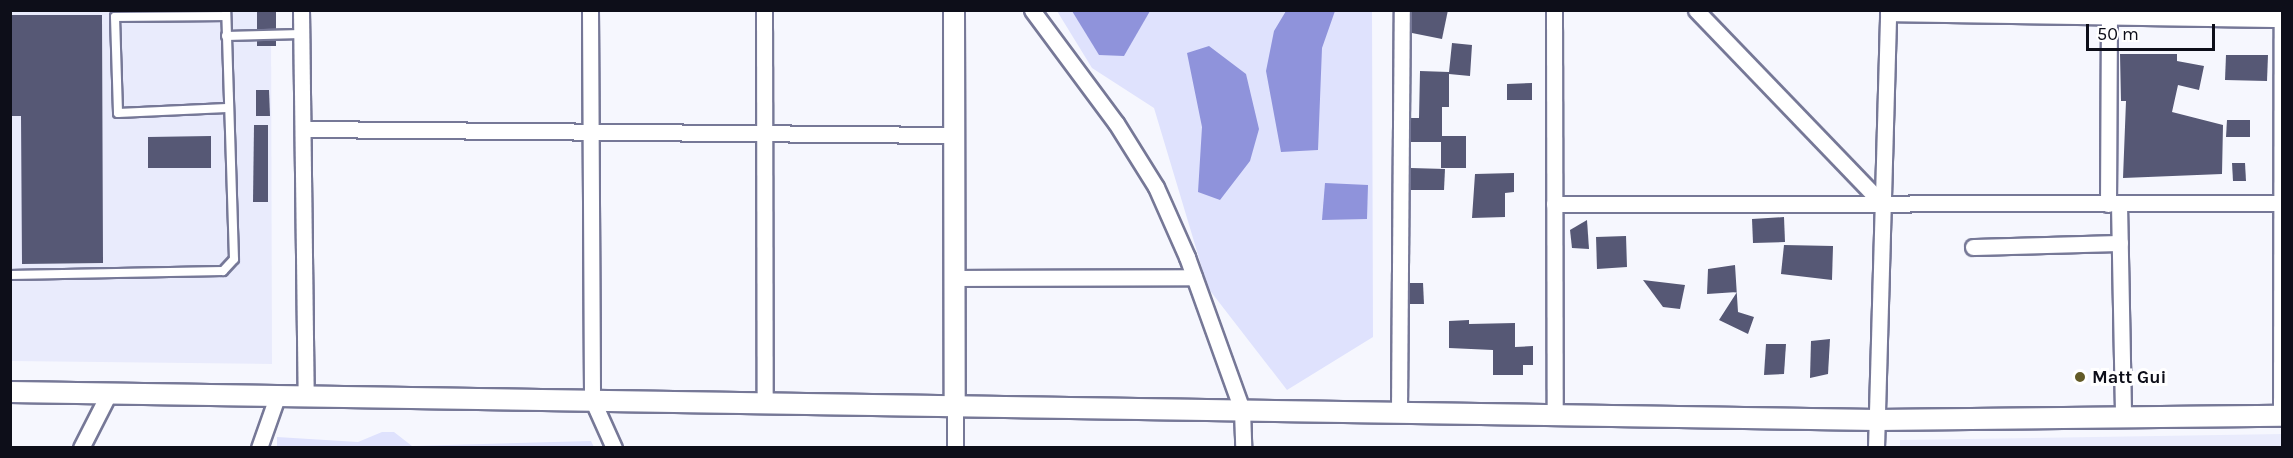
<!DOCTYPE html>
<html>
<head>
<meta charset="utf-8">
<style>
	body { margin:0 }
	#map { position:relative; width:2293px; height:458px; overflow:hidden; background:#f6f7fe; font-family:Karla,sans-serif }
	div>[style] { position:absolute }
	.built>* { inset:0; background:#e9ebfc }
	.green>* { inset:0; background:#dfe2fd }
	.water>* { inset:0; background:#8f93db }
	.building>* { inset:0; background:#565875 }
	.roads { filter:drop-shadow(2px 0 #767897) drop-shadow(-2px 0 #767897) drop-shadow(0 2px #767897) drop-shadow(0 -2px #767897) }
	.service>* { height:8px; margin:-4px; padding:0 4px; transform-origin:4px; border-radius:4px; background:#fff }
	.minor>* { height:15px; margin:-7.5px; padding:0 7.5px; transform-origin:7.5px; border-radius:7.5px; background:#fff }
	.tertiary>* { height:20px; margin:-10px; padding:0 10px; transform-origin:10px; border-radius:10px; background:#fff }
	.dots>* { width:16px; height:16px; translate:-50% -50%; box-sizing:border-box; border:3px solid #fff; border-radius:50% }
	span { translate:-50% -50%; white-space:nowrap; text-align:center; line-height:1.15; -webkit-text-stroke:6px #fff; paint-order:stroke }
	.poi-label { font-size:18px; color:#0d0e19; font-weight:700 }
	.left { translate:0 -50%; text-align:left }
	.frame { position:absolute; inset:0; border:12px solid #0d0e19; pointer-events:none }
	.scale { position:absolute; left:2086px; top:24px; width:129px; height:27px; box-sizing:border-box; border:3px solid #0d0e19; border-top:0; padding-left:8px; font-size:18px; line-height:21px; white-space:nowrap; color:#0d0e19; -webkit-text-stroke:4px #fff; paint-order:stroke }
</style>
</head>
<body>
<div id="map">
	<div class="built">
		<i style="clip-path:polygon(11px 11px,271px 11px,272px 364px,11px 361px)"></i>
		<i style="clip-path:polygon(2282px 434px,2282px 448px,1900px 447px,1900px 440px)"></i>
	</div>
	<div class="green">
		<i style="clip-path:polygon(1057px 11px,1372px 11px,1373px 337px,1287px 390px,1208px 288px,1154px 108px,1092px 68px)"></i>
		<i style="clip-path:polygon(382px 432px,394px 432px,412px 446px,591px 441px,594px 447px,277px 447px,277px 437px,358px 442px)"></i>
	</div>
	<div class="water">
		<i style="clip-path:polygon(1072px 11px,1150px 11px,1124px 56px,1099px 55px)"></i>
		<i style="clip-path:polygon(1286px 11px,1335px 11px,1322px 48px,1318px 150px,1281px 152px,1266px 71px,1274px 31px)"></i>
		<i style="clip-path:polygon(1209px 46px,1246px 74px,1259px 129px,1250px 161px,1220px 200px,1198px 192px,1202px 127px,1187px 53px)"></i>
		<i style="clip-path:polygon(1325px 183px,1368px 185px,1367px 219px,1322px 220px)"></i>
	</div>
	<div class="building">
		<i style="clip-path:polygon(257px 10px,276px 10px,276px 29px,257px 29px)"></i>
		<i style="clip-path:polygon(1412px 10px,1448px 10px,1442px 39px,1412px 33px)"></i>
		<i style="clip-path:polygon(10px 15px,102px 15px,103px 263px,22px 264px,21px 116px,10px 116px)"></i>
		<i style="clip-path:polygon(257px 41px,276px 41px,276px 46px,257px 46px)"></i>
		<i style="clip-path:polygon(1452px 43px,1472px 45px,1470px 76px,1449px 74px,1449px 107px,1442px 107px,1442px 136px,1466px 136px,1466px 168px,1441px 168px,1441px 142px,1411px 142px,1411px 118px,1419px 118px,1420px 71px,1449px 72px)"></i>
		<i style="clip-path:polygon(2120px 54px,2177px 54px,2177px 61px,2204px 66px,2199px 90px,2178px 85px,2172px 112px,2223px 125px,2222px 174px,2123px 178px,2126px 101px,2121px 101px)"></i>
		<i style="clip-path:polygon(2226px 55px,2268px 55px,2267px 81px,2225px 80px)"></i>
		<i style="clip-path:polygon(1532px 83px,1532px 100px,1507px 100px,1507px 84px)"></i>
		<i style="clip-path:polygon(256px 90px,269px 90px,270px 116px,256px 116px)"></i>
		<i style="clip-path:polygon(2227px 120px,2250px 120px,2250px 137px,2226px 137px)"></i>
		<i style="clip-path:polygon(254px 125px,268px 125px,268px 202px,253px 202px)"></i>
		<i style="clip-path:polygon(211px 136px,211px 168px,148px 168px,148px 137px)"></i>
		<i style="clip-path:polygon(2232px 163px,2245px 163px,2246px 181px,2233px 181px)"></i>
		<i style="clip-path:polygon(1411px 168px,1445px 169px,1444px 190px,1410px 190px)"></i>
		<i style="clip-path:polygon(1514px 173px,1514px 192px,1505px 193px,1505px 217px,1472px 218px,1475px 174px)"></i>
		<i style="clip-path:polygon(1784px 217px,1785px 242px,1753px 243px,1752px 219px)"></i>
		<i style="clip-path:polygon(1587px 220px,1589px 249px,1572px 248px,1570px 230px)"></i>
		<i style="clip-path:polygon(1626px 236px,1627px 267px,1597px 269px,1596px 237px)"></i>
		<i style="clip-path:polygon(1784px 245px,1833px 246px,1832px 280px,1781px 274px)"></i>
		<i style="clip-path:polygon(1735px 265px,1738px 312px,1754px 317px,1748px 334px,1719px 320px,1737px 292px,1707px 294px,1708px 269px)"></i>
		<i style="clip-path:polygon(1643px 280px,1685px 285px,1680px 309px,1663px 307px)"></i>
		<i style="clip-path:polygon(1410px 283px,1423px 283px,1424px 304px,1410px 304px)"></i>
		<i style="clip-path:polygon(1469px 320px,1469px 324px,1515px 323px,1515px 347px,1533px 346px,1533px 365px,1523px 365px,1523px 375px,1493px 375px,1493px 350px,1449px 348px,1449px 321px)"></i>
		<i style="clip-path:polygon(1830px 339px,1828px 374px,1810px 378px,1811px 341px)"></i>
		<i style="clip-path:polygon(1766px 344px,1786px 344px,1784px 374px,1764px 375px)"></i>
	</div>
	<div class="roads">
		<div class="service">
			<i style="left:226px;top:16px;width:111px;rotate:179.5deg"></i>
			<i style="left:115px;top:17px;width:96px;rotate:88.2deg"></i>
			<i style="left:118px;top:113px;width:109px;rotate:-2.6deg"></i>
			<i style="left:226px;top:36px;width:75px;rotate:-1.5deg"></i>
			<i style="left:10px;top:275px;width:213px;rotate:-1.1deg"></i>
			<i style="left:223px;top:271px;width:16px;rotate:-47deg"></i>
			<i style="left:234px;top:259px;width:249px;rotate:-91.8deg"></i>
		</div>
		<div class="minor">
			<i style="left:301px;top:10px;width:384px;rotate:89.3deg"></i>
			<i style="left:590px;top:10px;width:389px;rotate:89.7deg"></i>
			<i style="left:592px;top:399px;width:54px;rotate:65.8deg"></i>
			<i style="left:764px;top:10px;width:392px;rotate:89.9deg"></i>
			<i style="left:1032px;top:10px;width:141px;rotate:53.4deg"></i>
			<i style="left:1116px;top:123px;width:75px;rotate:58deg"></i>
			<i style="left:1156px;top:187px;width:77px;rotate:66.1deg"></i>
			<i style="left:1187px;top:257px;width:163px;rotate:70.2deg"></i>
			<i style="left:1242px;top:410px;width:38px;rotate:88deg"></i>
			<i style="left:1554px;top:10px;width:405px;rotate:89.9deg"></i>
			<i style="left:1696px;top:10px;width:269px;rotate:46.1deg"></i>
			<i style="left:1888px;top:13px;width:394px;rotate:0.9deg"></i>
			<i style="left:303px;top:129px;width:651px;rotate:0.53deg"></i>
			<i style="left:1554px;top:204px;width:728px;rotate:-0.08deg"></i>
			<i style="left:2108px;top:204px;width:194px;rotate:-89.7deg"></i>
			<i style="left:2119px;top:204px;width:214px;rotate:88.9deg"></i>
			<i style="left:1973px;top:247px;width:147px;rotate:-1.6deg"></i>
			<i style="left:954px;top:278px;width:240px;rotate:-0.2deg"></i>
			<i style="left:955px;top:405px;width:43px;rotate:90deg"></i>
			<i style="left:1399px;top:412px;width:402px;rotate:-89.6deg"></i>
			<i style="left:2281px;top:416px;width:406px;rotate:-89.9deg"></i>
			<i style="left:81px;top:448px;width:62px;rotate:-63deg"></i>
			<i style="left:259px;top:448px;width:57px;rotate:-70.6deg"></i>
			<i style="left:1876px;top:448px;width:438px;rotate:-88.4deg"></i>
		</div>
		<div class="tertiary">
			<i style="left:954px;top:10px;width:395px;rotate:89.9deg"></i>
			<i style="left:10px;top:392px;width:1867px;rotate:0.86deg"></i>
			<i style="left:1877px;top:420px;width:405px;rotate:-0.6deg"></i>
		</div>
	</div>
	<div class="dots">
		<i style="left:2080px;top:377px;background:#625a27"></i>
	</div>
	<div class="poi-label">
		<span class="left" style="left:2092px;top:377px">Matt Gui</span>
	</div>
	<div class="frame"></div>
	<div class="scale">50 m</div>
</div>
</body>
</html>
